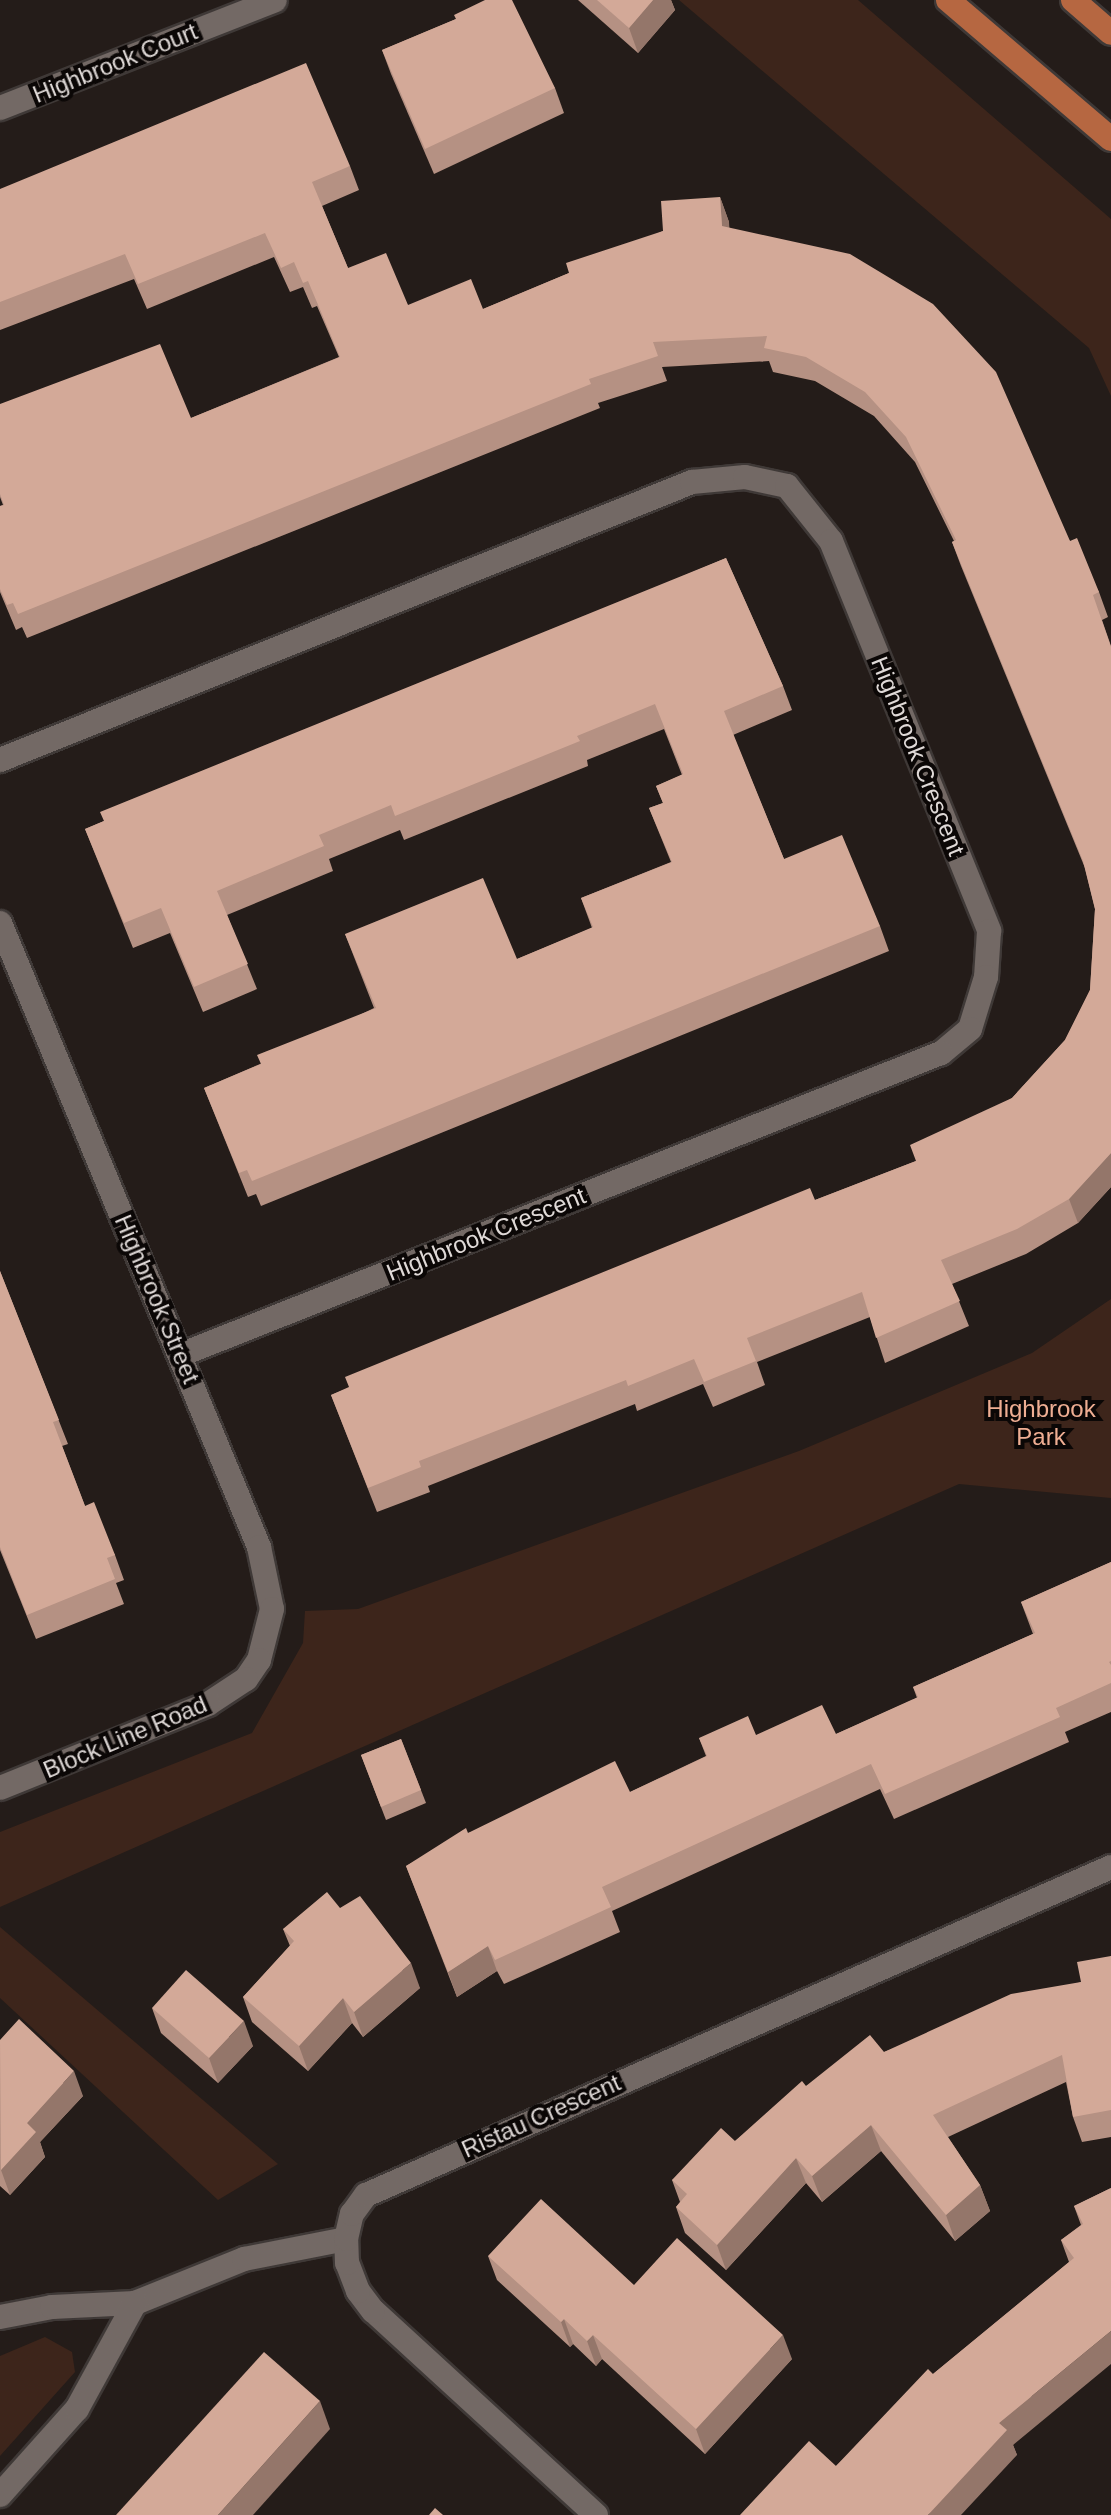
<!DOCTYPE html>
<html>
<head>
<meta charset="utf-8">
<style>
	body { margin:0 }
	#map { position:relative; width:1111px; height:2515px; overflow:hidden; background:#241c19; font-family:Arial,sans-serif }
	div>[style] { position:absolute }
	.green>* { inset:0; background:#3d251b }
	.roads { filter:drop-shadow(2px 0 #3f3937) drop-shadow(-2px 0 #3f3937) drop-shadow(0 2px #3f3937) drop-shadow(0 -2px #3f3937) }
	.minor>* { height:24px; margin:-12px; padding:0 12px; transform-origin:12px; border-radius:12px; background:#736965 }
	.major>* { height:24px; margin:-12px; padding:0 12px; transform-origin:12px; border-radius:12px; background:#b66741 }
	.wall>* { inset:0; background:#b59183 }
	.shaded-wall>* { inset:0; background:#94766a }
	.building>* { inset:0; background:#d3a998 }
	span { translate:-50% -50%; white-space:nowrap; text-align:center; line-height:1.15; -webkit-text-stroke:8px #0b0706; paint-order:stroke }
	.street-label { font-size:24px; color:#dfd9d7 }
	.park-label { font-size:24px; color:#efae93 }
</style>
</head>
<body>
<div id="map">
	<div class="green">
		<i style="clip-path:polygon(679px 0,858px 0,1111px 219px,1111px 396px,1089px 348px)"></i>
		<i style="clip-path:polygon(1111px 1299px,1111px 1498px,959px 1484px,0 1907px,0 1832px,252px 1733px,303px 1643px,305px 1611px,358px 1609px,799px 1451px,1032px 1353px)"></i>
		<i style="clip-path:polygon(0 1927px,278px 2164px,218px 2200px,0 1998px)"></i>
		<i style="clip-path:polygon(45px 2337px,72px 2352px,75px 2372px,0 2456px,0 2356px)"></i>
	</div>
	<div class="roads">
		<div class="minor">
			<i style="left:0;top:108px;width:295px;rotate:-21.4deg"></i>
			<i style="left:0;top:760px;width:746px;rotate:-21.89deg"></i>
			<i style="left:692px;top:482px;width:53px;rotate:-5.4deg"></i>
			<i style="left:745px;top:477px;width:43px;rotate:12.1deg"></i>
			<i style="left:787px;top:486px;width:70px;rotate:51.3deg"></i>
			<i style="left:831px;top:541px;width:421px;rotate:67.9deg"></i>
			<i style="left:989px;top:931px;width:46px;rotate:93.7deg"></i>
			<i style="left:986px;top:977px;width:54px;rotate:107.1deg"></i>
			<i style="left:970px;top:1029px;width:38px;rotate:140deg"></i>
			<i style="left:941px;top:1053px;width:819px;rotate:158.35deg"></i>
			<i style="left:0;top:923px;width:676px;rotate:67.46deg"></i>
			<i style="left:259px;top:1547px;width:63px;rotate:78.2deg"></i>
			<i style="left:272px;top:1609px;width:53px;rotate:104.3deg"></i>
			<i style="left:259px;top:1660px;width:23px;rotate:124deg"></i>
			<i style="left:246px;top:1679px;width:45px;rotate:146.7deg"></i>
			<i style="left:208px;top:1704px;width:224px;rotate:158deg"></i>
			<i style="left:0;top:2317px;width:53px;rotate:-10.9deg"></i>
			<i style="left:52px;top:2307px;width:83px;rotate:-2.8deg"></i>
			<i style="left:135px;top:2303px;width:118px;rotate:-22deg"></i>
			<i style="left:244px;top:2259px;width:104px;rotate:-11.1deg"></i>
			<i style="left:0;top:2495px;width:115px;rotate:-48.2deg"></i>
			<i style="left:77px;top:2409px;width:121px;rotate:-61.3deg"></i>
			<i style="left:596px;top:2515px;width:302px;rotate:-137.5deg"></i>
			<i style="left:373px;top:2311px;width:25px;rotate:-127deg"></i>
			<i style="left:358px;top:2291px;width:30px;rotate:-111deg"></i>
			<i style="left:347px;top:2263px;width:24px;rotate:-92deg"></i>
			<i style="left:346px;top:2239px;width:26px;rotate:-77deg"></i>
			<i style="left:352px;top:2214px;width:24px;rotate:-54deg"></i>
			<i style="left:366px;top:2195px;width:814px;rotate:-23.76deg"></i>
		</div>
		<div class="major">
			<i style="left:948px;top:0;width:214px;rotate:40.5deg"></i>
			<i style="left:1073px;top:0;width:50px;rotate:41deg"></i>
		</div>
	</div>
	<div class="wall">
		<i style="clip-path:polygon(578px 0,671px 0,675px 10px,638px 53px)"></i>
		<i style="clip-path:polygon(456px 19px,555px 88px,564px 113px,434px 174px,391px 74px,382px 50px)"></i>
		<i style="clip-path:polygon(350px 166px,359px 190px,322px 206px,348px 268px,408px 305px,483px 309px,569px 273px,663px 231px,720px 197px,729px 222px,729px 228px,1070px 541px,1099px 592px,1108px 617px,1102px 620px,1111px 646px,1111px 1187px,1078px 1223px,1026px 1254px,952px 1284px,969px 1326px,885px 1363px,870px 1317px,757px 1362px,765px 1385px,713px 1407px,703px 1384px,637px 1411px,635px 1404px,428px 1486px,430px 1492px,377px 1512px,331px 1395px,815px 1200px,916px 1161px,1012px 1098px,1065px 1040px,1090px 990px,1095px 909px,1085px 868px,961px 566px,952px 542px,954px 541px,915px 462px,874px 416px,815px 381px,773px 372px,769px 361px,662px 367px,667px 381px,598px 403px,600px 408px,27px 638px,22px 627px,16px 630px,0 592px,0 506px,3px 505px,0 497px,0 404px,191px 418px,339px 357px,317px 306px,312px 308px,303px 287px,290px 292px,274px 257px,147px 309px,134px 279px,0 330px,0 189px)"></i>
		<i style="clip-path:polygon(726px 558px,783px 686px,792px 710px,733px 735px,784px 859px,880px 926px,889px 951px,261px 1206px,256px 1194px,248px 1197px,204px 1088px,260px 1064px,374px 1008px,345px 934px,517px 959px,592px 928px,581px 898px,671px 862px,649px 808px,663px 803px,656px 786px,682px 775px,664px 729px,587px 760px,588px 766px,404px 840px,400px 830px,329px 859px,333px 871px,227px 915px,257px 989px,203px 1012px,170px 933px,133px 948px,85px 829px)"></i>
		<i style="clip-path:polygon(0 1271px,68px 1444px,62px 1446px,85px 1506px,115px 1555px,124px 1580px,116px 1583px,124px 1604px,36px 1639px,0 1550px)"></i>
		<i style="clip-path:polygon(1111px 1562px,1111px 1712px,1065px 1732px,1069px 1742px,894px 1819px,880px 1789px,612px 1911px,620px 1932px,504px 1984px,497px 1971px,457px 1997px,406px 1866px,468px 1833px,630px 1792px,706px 1756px,699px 1738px,756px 1735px,836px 1734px,917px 1698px,913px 1687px,1033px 1634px,1021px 1602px)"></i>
		<i style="clip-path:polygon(401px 1739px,426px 1803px,386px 1820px,361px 1755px)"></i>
		<i style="clip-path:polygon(340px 1908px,420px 1988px,363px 2037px,352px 2023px,308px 2071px,252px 2022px,243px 1997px,290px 1946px,283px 1929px)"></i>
		<i style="clip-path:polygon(1111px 1956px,1111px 2137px,1082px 2142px,1073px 2117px,1066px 2082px,948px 2137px,980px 2185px,990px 2211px,955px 2241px,881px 2151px,822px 2202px,806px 2183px,726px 2270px,685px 2233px,676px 2207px,680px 2202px,672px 2180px,735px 2141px,806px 2086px,884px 2052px,1081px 1982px)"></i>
		<i style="clip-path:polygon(152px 2008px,253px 2046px,218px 2083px,161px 2033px)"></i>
		<i style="clip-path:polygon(0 2040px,83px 2096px,40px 2142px,45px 2157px,10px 2195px,0 2186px)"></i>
		<i style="clip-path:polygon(1111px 2188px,1013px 2445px,1017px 2455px,836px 2466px,933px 2374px,1069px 2262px,1061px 2240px,1081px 2225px,1074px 2206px)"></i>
		<i style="clip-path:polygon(488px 2256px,634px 2285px,792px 2359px,705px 2454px,602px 2359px,596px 2366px,573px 2344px,570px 2347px,497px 2280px)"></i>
	</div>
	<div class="shaded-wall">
		<i style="clip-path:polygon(653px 0,671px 0,675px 10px,638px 53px,629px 28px)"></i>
		<i style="clip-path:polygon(720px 197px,729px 222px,731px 251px,722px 226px)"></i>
		<i style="clip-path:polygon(1111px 1153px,1111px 1187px,1078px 1223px,1069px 1199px)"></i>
		<i style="clip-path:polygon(488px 1946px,497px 1971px,457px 1997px,448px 1972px)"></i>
		<i style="clip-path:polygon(411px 1963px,420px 1988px,363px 2037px,354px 2012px)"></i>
		<i style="clip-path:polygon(343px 1998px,352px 2023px,308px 2071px,299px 2046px)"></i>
		<i style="clip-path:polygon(244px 2021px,253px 2046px,218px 2083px,209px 2058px)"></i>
		<i style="clip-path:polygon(74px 2071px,83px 2096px,40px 2142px,45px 2157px,10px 2195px,1px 2170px,27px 2123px)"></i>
		<i style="clip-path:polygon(871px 2125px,881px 2151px,822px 2202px,812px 2176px)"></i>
		<i style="clip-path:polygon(796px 2158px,806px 2183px,726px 2270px,717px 2245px)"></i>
		<i style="clip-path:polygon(980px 2185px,990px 2211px,955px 2241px,946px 2215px)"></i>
		<i style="clip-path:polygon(564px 2319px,573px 2344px,570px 2347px,561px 2322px)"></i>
		<i style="clip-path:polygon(1111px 2331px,1111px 2364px,1013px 2445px,1017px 2455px,961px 2515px,928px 2515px,999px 2423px)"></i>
		<i style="clip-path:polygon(593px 2335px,602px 2359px,596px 2366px,587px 2341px)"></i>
		<i style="clip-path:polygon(783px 2335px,792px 2359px,705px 2454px,696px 2429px)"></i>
		<i style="clip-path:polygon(320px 2401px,330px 2429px,253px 2515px,218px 2515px)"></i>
	</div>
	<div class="building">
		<i style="clip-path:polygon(485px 0,512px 0,555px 88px,425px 149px,382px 50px,456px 19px,454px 15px)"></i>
		<i style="clip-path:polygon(597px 0,653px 0,629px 28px)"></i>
		<i style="clip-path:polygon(306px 63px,350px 166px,312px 182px,348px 268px,386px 253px,408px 305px,471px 279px,483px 309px,569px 273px,566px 263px,663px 231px,661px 201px,720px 197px,722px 226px,850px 254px,933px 304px,996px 372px,1070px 541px,1077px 538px,1099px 592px,1093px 595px,1111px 647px,1111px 1153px,1069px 1199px,1017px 1229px,941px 1260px,960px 1301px,876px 1338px,862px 1292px,747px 1338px,756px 1361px,704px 1382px,694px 1359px,628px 1386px,626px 1380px,419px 1461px,421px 1467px,368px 1488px,331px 1395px,349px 1387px,345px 1377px,810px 1188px,815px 1200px,916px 1161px,910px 1145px,1012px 1098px,1065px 1040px,1090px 990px,1095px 909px,1083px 861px,952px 542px,956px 540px,906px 437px,865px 392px,806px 357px,764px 348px,767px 336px,653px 342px,658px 356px,589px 379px,591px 384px,18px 614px,13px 603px,7px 605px,0 589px,0 506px,4px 505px,0 494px,0 404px,160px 344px,191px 418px,340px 357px,308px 281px,303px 283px,294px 262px,281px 268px,265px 233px,138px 284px,125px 254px,0 302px,0 189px)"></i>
		<i style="clip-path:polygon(726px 558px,783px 686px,724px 711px,784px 859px,842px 835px,880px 926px,252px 1181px,247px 1170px,239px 1173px,204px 1088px,261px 1064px,257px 1055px,376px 1008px,345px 934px,483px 878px,517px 959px,593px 927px,581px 898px,672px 862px,649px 808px,663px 803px,656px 786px,683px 774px,655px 704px,577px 736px,580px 741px,395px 816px,391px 805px,319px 835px,324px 846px,217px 891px,248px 964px,194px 987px,161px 908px,124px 923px,85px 829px,104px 821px,100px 812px)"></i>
		<i style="clip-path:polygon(0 1271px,59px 1420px,53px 1422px,85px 1506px,94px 1502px,115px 1555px,107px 1558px,115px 1579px,27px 1615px,0 1547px)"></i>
		<i style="clip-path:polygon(1111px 1562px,1111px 1661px,1109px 1662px,1111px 1665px,1111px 1683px,1056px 1708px,1060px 1717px,885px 1794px,871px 1764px,602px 1887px,611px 1907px,495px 1960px,488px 1946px,448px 1972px,406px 1866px,466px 1828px,468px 1833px,615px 1761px,630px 1792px,707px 1756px,699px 1738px,748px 1716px,756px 1735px,822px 1705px,836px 1734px,918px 1697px,913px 1687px,1035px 1633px,1021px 1602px)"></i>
		<i style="clip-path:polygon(401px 1739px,421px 1790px,381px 1807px,361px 1755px)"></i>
		<i style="clip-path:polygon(327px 1892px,340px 1908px,360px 1896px,411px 1963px,354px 2012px,343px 1998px,299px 2046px,243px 1997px,294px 1941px,283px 1929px)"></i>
		<i style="clip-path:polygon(1111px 1956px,1111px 2110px,1073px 2117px,1062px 2055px,933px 2115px,980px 2185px,946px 2215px,871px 2125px,812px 2176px,796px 2158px,717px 2245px,676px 2207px,687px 2194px,672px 2180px,721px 2128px,735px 2141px,802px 2081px,806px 2086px,870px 2035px,884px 2052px,1011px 1994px,1081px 1982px,1077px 1962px)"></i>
		<i style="clip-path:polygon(186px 1970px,244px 2021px,209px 2058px,152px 2008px)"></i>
		<i style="clip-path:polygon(19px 2019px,74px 2071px,27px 2123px,36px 2132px,1px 2170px,0 2040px)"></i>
		<i style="clip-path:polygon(1111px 2188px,1111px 2331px,999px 2423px,1007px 2430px,928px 2515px,740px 2515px,809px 2441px,836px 2466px,928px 2369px,933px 2374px,1074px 2258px,1061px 2240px,1083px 2224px,1074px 2206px)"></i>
		<i style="clip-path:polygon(541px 2199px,634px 2285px,677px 2238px,783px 2335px,696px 2429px,593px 2335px,587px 2341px,564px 2319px,561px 2322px,488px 2256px)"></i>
		<i style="clip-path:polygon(264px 2352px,320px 2401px,218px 2515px,116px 2515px)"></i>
		<i style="clip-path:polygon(435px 2508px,443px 2515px,429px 2515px)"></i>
	</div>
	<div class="street-label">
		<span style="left:115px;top:63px;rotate:-22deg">Highbrook Court</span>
		<span style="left:918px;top:756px;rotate:68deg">Highbrook Crescent</span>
		<span style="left:486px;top:1234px;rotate:-22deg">Highbrook Crescent</span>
		<span style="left:157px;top:1299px;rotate:67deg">Highbrook Street</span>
		<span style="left:125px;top:1737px;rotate:-23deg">Block Line Road</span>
		<span style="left:541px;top:2116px;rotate:-24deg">Ristau Crescent</span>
	</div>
	<div class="park-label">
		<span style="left:1041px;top:1423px">Highbrook<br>Park</span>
	</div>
</div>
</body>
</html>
